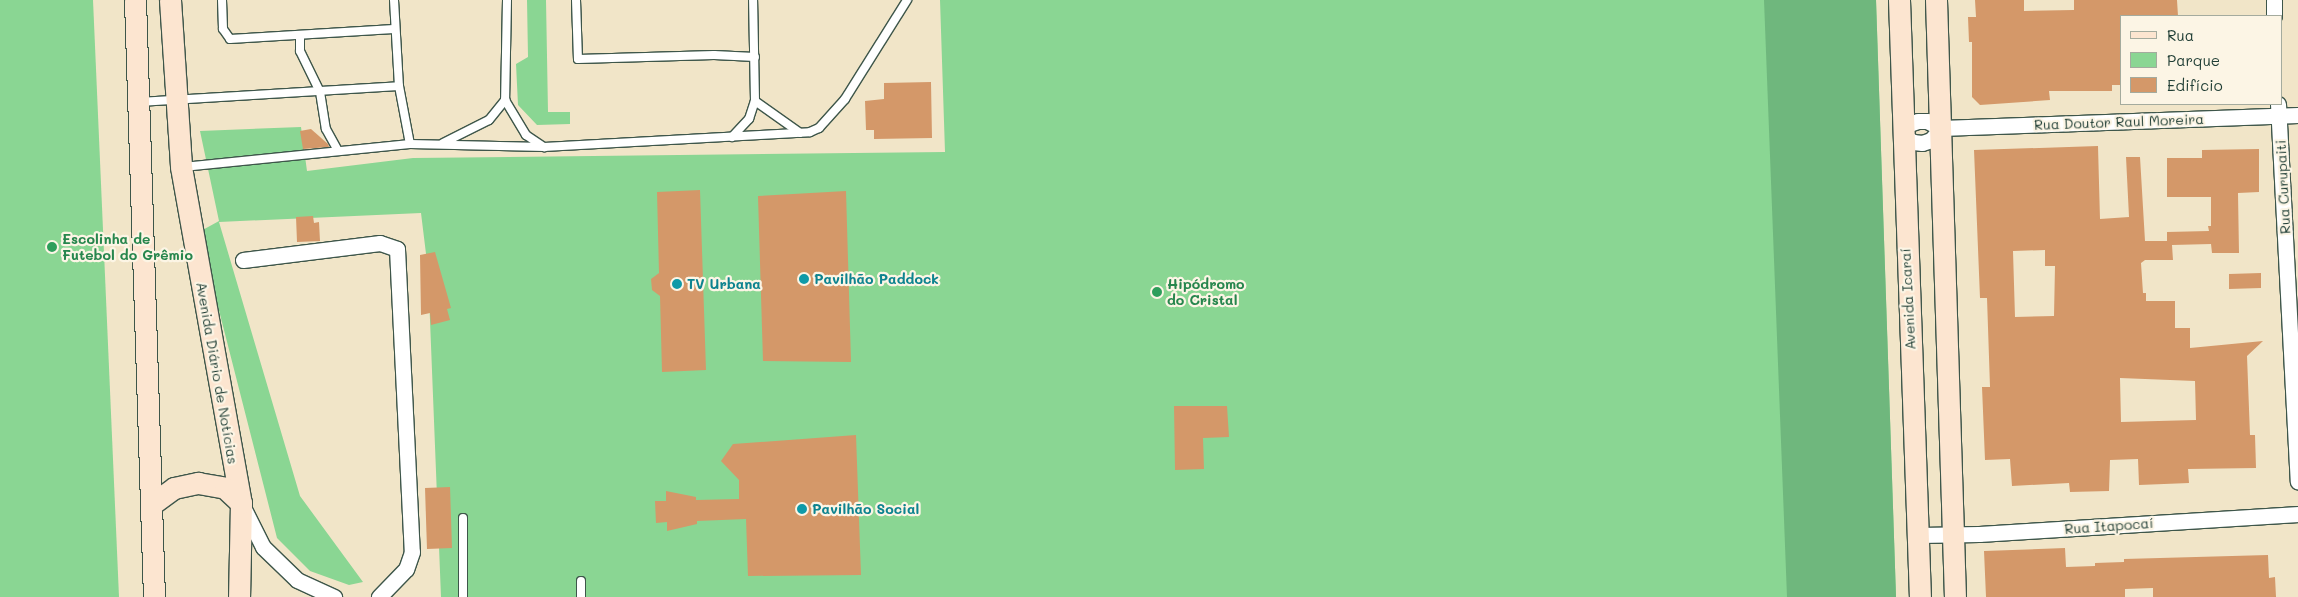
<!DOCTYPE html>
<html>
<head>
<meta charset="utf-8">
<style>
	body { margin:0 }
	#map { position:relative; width:2298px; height:597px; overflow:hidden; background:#f1e5c8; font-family:Mali,sans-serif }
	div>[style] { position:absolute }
	.green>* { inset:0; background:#8ad693 }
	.forest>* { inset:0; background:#6fb77d }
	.building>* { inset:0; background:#d49869 }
	.roads { filter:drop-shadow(1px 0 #3e564a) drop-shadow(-1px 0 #3e564a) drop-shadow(0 1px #3e564a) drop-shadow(0 -1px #3e564a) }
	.service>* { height:8px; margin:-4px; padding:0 4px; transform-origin:4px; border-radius:4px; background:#fff }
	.minor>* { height:15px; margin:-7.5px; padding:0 7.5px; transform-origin:7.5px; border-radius:7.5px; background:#fff }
	.secondary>* { height:21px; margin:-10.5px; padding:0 10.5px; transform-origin:10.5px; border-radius:10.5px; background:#fce5d0 }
	.dots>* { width:14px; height:14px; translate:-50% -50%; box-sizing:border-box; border:2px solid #fcf5e5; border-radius:50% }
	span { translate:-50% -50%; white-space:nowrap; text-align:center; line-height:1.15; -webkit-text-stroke:4.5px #fcf5e5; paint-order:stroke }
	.street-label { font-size:14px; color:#1f3d34 }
	.leisure-label { font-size:14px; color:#27864d; font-weight:700 }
	.left { translate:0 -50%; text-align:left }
	.culture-label { font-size:14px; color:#0d838f; font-weight:700 }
	.legend { position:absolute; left:2120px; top:15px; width:162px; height:90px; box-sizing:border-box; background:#fcf5e5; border:1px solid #a4ab9e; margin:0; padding:6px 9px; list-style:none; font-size:15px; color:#1f3d34 }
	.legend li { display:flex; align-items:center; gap:10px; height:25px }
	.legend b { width:25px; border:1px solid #a4ab9e }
</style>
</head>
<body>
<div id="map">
	<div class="green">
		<i style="clip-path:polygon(0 0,93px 0,119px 597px,0 597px)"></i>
		<i style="clip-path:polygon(527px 0,546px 0,548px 112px,570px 112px,570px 124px,537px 125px,518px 105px,516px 64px,528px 57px)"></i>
		<i style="clip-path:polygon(940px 0,1876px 0,1896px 597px,441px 597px,428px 270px,421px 213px,219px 222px,300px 496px,363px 582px,349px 585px,310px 571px,277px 538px,199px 232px,219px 221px,200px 131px,301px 127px,307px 171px,413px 158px,945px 152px)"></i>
	</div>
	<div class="forest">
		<i style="clip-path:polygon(1764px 0,1876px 0,1896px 597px,1787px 597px)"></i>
	</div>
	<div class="building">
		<i style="clip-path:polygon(1975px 0,2024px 0,2024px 11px,2074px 10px,2074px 0,2177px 0,2178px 16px,2122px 16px,2122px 85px,2112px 85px,2112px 91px,2049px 91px,2050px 100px,1980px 105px,1972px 97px,1972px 42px,1969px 42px,1968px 17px,1976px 17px)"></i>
		<i style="clip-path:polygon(931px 82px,932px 138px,874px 139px,874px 130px,866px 130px,865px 101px,884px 99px,884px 83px)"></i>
		<i style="clip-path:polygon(311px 129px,328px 144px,329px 147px,303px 149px,300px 131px)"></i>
		<i style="clip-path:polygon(evenodd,2098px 146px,2100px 219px,2129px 217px,2126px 157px,2140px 157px,2145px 241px,2167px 241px,2167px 232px,2209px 231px,2208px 226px,2211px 226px,2211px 197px,2167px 197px,2167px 158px,2202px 158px,2202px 150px,2259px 149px,2259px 192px,2238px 193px,2239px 253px,2212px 253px,2211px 244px,2172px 245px,2173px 260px,2145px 260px,2141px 263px,2143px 293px,2146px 293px,2146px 301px,2175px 301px,2175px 328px,2190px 328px,2190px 348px,2263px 341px,2247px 356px,2250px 435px,2255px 435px,2256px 468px,2188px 469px,2189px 483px,2139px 485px,2138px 459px,2110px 460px,2109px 491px,2070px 492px,2069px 483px,2012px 486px,2010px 459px,1985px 460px,1982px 387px,1990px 387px,1987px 298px,1980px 298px,1974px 150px,2098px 146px,2045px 250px,2045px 266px,2055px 266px,2054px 316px,2015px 317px,2013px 251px,2045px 250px,2098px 146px,2120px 378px,2195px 381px,2196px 420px,2121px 422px,2120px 378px)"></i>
		<i style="clip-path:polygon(700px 190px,706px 370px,662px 372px,660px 296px,652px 290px,651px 279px,659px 273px,657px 192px)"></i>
		<i style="clip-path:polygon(846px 191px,851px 362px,763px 361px,758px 196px)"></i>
		<i style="clip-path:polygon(313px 216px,314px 223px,319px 222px,320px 241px,297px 242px,296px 217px)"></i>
		<i style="clip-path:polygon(435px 252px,451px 308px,447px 309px,450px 320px,431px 325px,430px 313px,421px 315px,420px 255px)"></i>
		<i style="clip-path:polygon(2261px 273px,2261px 288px,2229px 289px,2229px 274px)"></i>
		<i style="clip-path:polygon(1174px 406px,1227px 406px,1229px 437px,1203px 438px,1204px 469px,1175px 470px)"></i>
		<i style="clip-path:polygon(856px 435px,861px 575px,748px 576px,746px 519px,697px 521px,697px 524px,667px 531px,667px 522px,656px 523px,655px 501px,666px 501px,666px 491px,696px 497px,696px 500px,739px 499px,739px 480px,721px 461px,733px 444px)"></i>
		<i style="clip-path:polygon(450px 487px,452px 548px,427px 549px,425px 488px)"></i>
		<i style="clip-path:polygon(2065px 548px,2066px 567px,2095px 566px,2095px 563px,2124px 562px,2124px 559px,2268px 555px,2269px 578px,2275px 577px,2276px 597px,2153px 597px,2153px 588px,2125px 589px,2125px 597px,1986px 597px,1984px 551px)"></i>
	</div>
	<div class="roads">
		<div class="service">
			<i style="left:222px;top:0;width:29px;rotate:88deg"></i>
			<i style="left:223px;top:29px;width:12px;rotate:55deg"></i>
			<i style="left:230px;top:39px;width:164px;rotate:-3.5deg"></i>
			<i style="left:394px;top:0;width:86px;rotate:86.7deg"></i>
			<i style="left:399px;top:86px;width:59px;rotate:79.3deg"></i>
			<i style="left:507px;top:0;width:100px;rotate:91.1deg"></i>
			<i style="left:505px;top:100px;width:41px;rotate:59deg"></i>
			<i style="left:526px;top:135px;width:22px;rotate:34deg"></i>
			<i style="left:576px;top:0;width:59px;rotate:88.1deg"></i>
			<i style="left:578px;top:59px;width:136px;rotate:-1.7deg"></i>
			<i style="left:714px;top:55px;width:41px;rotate:2.8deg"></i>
			<i style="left:300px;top:35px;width:16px;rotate:90deg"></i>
			<i style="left:300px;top:51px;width:46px;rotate:64deg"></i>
			<i style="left:320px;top:92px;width:37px;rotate:81deg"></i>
			<i style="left:326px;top:129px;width:25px;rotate:61deg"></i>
			<i style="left:755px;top:101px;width:55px;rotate:35.4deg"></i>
			<i style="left:139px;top:102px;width:260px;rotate:-3.5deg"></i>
			<i style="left:732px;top:137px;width:25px;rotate:-47deg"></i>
			<i style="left:749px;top:119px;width:19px;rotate:-72deg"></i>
			<i style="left:755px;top:101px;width:101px;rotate:-91.1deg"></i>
			<i style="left:443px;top:143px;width:51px;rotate:-26.6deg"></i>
			<i style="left:489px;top:120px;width:26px;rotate:-51deg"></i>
			<i style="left:183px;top:167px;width:228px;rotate:-5.8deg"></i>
			<i style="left:410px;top:144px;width:134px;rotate:1.3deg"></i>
			<i style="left:544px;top:147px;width:266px;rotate:-3.2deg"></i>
			<i style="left:810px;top:132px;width:10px;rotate:-24deg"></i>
			<i style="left:819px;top:128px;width:39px;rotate:-48deg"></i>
			<i style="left:845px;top:99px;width:117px;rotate:-57.9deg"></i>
			<i style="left:581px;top:581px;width:16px;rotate:90deg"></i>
			<i style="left:463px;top:597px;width:79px;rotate:-90deg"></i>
		</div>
		<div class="minor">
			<i style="left:2274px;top:0;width:16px;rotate:90deg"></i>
			<i style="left:2278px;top:104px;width:378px;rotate:87deg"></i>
			<i style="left:1941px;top:128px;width:16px;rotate:130deg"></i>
			<i style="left:1931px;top:140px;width:9px;rotate:162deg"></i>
			<i style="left:1922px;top:143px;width:9px;rotate:-174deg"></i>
			<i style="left:1913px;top:142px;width:14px;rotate:-146deg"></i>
			<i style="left:1901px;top:134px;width:13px;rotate:-51deg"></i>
			<i style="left:1909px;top:124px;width:9px;rotate:-18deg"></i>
			<i style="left:1918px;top:121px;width:9px"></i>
			<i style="left:1927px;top:121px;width:16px;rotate:27deg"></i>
			<i style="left:1941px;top:128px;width:357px;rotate:-2.1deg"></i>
			<i style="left:243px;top:260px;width:138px;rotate:-7.1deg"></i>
			<i style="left:380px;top:243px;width:18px;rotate:19deg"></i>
			<i style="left:397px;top:249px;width:303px;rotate:87.2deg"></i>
			<i style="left:412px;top:552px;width:18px;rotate:109deg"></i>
			<i style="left:406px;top:569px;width:39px;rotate:134deg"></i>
			<i style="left:243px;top:507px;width:45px;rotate:63.4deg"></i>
			<i style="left:263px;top:547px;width:47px;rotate:44.1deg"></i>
			<i style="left:297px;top:580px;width:41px;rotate:24.7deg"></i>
			<i style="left:1919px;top:535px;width:60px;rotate:-1deg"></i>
			<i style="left:1979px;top:534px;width:320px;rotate:-3.6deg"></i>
		</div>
		<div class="secondary">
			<i style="left:135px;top:0;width:597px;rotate:88.18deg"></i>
			<i style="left:170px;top:0;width:167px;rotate:86.2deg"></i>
			<i style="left:181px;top:167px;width:341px;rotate:79.9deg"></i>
			<i style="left:241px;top:503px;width:94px;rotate:91.2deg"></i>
			<i style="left:1899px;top:0;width:597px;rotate:87.99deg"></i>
			<i style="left:1936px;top:0;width:597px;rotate:88.18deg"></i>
			<i style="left:152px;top:504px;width:27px;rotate:-36deg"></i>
			<i style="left:174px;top:488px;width:25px;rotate:-12deg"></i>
			<i style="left:198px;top:483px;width:27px;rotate:10deg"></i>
			<i style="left:225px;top:488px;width:22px;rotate:43deg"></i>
		</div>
	</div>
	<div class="dots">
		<i style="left:52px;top:247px;background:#2e9e5b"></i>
		<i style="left:804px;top:279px;background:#0f9aa8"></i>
		<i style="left:677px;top:284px;background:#0f9aa8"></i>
		<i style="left:1157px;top:292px;background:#2e9e5b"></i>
		<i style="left:802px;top:509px;background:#0f9aa8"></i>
	</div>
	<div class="street-label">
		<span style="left:2119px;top:122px;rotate:-2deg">Rua Doutor Raul Moreira</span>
		<span style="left:2283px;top:187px;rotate:-93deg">Rua Curupaiti</span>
		<span style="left:1908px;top:299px;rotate:-93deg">Avenida Icaraí</span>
		<span style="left:217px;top:373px;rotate:80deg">Avenida Diário de Notícias</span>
		<span style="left:2109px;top:526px;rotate:-4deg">Rua Itapocaí</span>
	</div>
	<div class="leisure-label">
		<span class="left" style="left:62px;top:247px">Escolinha de<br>Futebol do Grêmio</span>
		<span class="left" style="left:1167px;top:292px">Hipódromo<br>do Cristal</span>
	</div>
	<div class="culture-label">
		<span class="left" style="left:814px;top:279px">Pavilhão Paddock</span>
		<span class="left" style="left:687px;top:284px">TV Urbana</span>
		<span class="left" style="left:812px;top:509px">Pavilhão Social</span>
	</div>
	<ul class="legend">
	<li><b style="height:6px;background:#fce5d0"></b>Rua</li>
	<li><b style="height:14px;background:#8ad693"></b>Parque</li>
	<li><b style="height:14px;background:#d49869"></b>Edifício</li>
	</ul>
</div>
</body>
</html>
